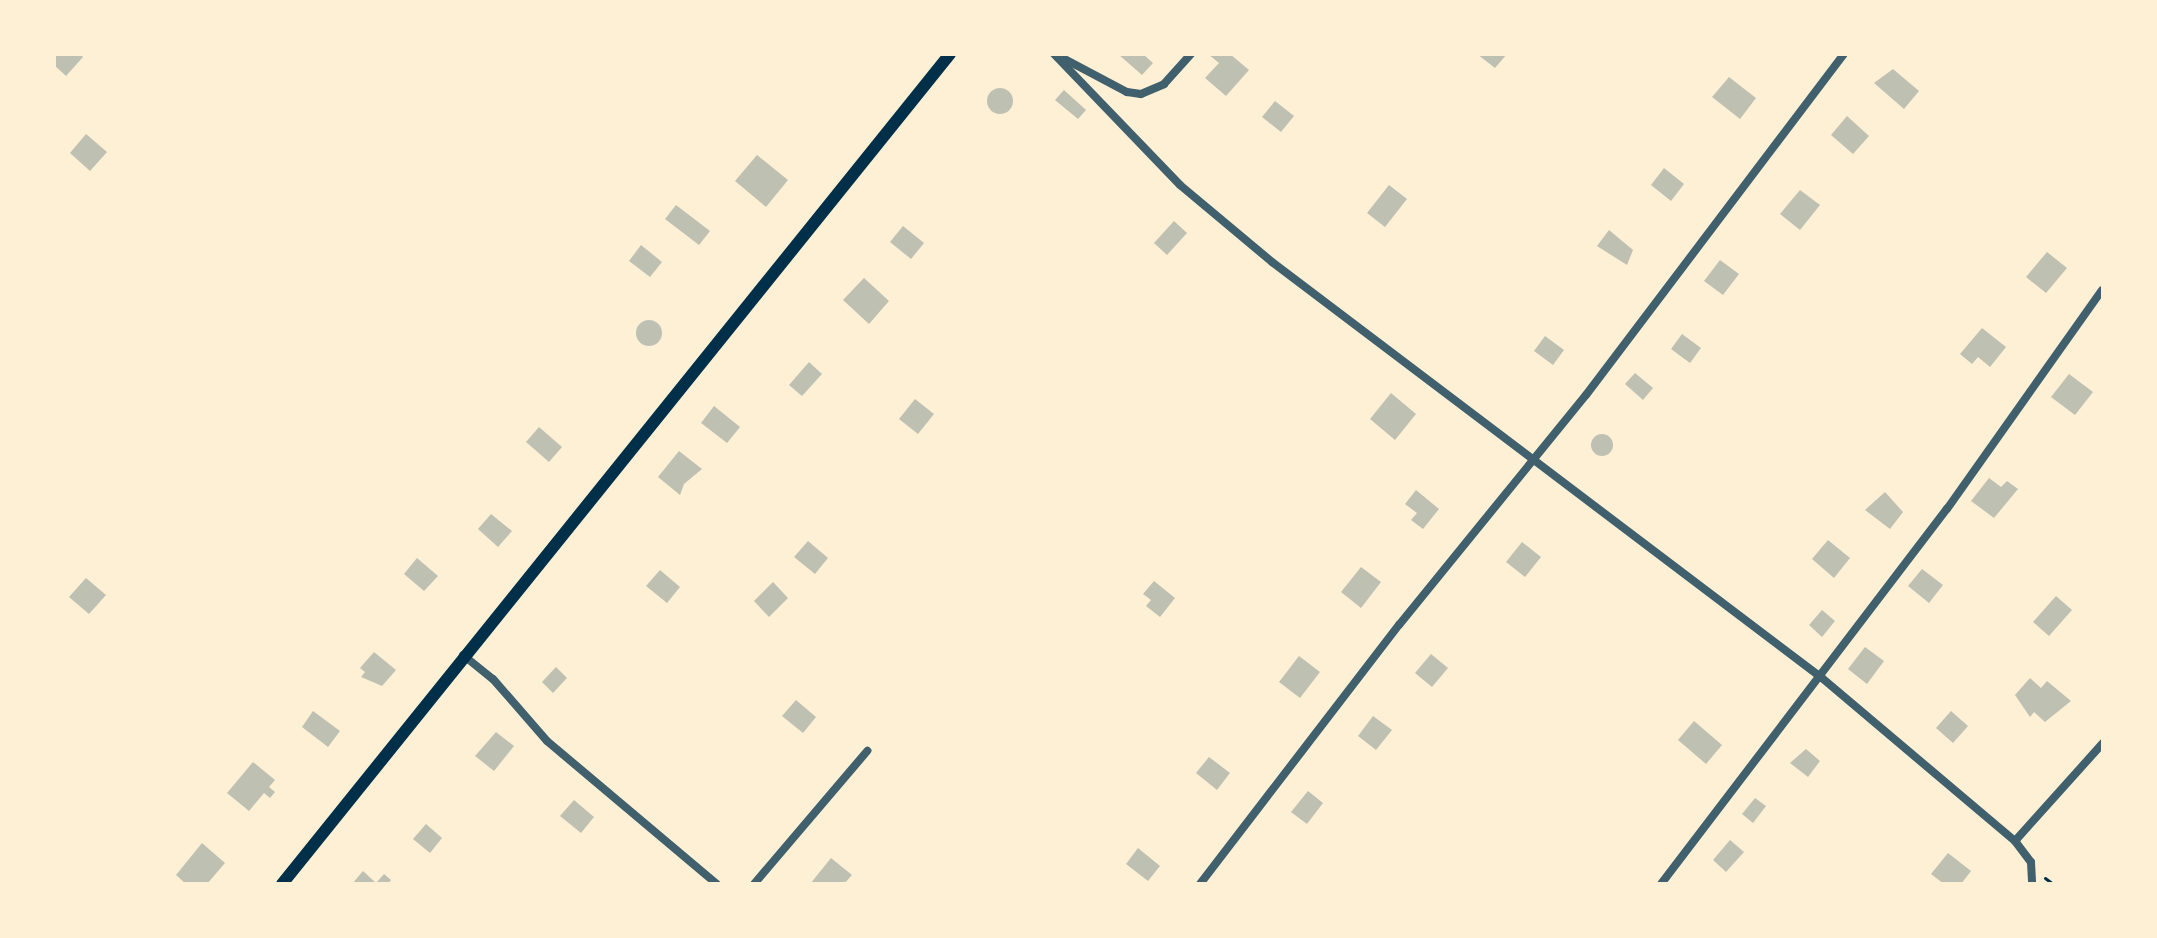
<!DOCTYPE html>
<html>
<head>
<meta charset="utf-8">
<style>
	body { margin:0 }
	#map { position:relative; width:2157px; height:938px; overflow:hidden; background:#fdf0d5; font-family:Overpass,sans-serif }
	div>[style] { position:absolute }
	.building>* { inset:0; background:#bec0b2 }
	.round { border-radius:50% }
	.path>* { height:3px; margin:-1.5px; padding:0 1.5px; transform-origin:1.5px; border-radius:1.5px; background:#003049 }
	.minor>* { height:8px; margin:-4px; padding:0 4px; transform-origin:4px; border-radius:4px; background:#3f606c }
	.secondary>* { height:12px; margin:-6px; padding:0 6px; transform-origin:6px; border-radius:6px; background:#003049 }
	span { translate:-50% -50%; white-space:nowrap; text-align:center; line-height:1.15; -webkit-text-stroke:8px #fdf0d5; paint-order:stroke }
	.frame { position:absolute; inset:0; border:56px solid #fdf0d5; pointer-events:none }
</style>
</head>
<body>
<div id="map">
	<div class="building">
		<i style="clip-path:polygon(54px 54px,80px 54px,83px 57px,66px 76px,54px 65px)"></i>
		<i style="clip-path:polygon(1118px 54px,1143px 54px,1153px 63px,1142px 75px)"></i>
		<i style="clip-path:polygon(1208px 54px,1230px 54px,1249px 70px,1226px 96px,1205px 78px,1219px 63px)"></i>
		<i style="clip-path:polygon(1477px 54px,1507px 54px,1495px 68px)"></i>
		<i style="clip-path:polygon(1893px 69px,1919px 91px,1904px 109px,1874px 83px)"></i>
		<i style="clip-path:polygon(1729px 77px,1756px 98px,1740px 119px,1712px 97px)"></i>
		<i class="round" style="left:987px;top:88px;width:26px;height:26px"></i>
		<i style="clip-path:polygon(1064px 90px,1086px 110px,1078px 119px,1055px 100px)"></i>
		<i style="clip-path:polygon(1275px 101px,1294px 116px,1281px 132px,1262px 117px)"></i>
		<i style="clip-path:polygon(1847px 116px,1869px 136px,1853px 154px,1831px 135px)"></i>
		<i style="clip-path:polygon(86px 134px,107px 152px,90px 171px,70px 153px)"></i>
		<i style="clip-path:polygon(757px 155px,788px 180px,766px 207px,735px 181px)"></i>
		<i style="clip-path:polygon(1664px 168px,1684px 184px,1671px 201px,1651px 185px)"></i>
		<i style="clip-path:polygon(1389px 185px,1407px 199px,1385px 227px,1367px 213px)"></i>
		<i style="clip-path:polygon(1800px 190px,1820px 205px,1800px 230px,1780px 214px)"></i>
		<i style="clip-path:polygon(676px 205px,710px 231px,699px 245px,665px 219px)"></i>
		<i style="clip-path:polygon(1174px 221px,1187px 233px,1167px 255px,1154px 243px)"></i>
		<i style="clip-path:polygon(903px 226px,924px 243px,911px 259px,890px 242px)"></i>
		<i style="clip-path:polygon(1609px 230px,1633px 250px,1627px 265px,1597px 246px)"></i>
		<i style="clip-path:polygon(641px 245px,662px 262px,650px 277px,629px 261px)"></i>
		<i style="clip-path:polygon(2047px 252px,2067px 268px,2046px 293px,2026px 277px)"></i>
		<i style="clip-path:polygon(1720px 260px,1739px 274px,1723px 295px,1704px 281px)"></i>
		<i style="clip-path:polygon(864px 278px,889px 301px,869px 324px,843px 300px)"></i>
		<i class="round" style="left:636px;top:320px;width:26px;height:26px"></i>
		<i style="clip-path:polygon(1982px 328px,2006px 347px,1990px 367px,1978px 357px,1972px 364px,1960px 354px)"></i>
		<i style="clip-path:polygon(1682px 334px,1701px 348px,1690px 363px,1671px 349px)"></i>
		<i style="clip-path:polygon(1545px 336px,1564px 350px,1553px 365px,1534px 351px)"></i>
		<i style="clip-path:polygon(809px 362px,822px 374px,802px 396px,789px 385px)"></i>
		<i style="clip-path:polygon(1635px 373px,1653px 388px,1643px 400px,1625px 384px)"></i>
		<i style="clip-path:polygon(2069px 374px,2093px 392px,2075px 415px,2051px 397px)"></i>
		<i style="clip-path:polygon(1391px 393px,1416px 414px,1395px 440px,1370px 419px)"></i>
		<i style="clip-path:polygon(915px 399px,934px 414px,918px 434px,899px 419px)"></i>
		<i style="clip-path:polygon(714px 406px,740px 427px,727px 443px,701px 423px)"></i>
		<i style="clip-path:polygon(539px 427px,562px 447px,549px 462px,526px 442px)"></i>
		<i class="round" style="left:1591px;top:434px;width:22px;height:22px"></i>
		<i style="clip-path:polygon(679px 451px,702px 469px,684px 484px,680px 495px,658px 477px)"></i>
		<i style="clip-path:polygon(1989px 478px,2001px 487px,2007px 481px,2018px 489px,1994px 518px,1971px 501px)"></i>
		<i style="clip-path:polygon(1416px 490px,1439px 509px,1423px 529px,1411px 520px,1417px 513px,1405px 504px)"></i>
		<i style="clip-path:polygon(1885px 492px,1903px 512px,1890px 529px,1865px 510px)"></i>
		<i style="clip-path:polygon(491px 514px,512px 531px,498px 547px,478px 529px)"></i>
		<i style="clip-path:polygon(1828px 540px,1850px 558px,1834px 578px,1812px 559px)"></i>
		<i style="clip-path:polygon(808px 541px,828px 558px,815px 574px,794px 557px)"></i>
		<i style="clip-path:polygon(1522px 542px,1541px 557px,1525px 577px,1506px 562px)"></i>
		<i style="clip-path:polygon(417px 558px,438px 576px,424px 591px,404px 574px)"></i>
		<i style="clip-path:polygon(1361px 567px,1381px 582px,1361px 608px,1341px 592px)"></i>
		<i style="clip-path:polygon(1922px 569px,1943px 585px,1929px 603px,1908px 586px)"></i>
		<i style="clip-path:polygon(660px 570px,680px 587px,667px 603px,646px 586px)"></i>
		<i style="clip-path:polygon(86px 578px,106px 595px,89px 614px,69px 597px)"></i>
		<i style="clip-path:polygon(1154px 581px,1175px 598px,1160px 617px,1146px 606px,1151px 600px,1143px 594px)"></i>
		<i style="clip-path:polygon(773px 582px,788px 598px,769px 617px,754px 601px)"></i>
		<i style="clip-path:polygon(2056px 596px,2072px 610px,2049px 636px,2033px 622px)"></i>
		<i style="clip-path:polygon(1822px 610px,1835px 621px,1822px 637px,1809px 625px)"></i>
		<i style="clip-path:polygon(1865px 647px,1884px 661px,1867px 684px,1848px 669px)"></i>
		<i style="clip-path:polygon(374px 652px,396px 670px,382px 686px,361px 677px,365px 672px,360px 668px)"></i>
		<i style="clip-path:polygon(1431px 654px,1448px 668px,1432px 687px,1415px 673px)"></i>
		<i style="clip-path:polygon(1299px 656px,1320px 672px,1300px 698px,1279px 682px)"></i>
		<i style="clip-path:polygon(556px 667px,567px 678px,553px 693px,542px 682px)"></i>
		<i style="clip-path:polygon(2030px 678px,2041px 688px,2047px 681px,2071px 701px,2045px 722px,2034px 712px,2030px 717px,2015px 695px)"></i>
		<i style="clip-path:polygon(796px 700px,816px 717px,803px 733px,782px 716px)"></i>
		<i style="clip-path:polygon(313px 711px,340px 731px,328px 747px,302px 727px)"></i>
		<i style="clip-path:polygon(1951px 711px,1968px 726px,1953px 743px,1936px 728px)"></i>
		<i style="clip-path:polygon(1373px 716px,1392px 730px,1376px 750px,1358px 736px)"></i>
		<i style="clip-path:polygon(1694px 721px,1722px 745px,1706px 764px,1678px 740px)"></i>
		<i style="clip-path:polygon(496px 732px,514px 746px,494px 771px,475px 756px)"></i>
		<i style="clip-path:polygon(1806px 749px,1820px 761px,1808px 777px,1790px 763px)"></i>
		<i style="clip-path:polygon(1209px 757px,1230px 773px,1217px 790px,1196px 773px)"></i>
		<i style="clip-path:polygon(253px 762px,275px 780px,269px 787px,275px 792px,270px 798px,264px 793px,249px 811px,227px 793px)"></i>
		<i style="clip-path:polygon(1308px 791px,1323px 803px,1307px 824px,1291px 812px)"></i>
		<i style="clip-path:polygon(1755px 798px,1766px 806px,1753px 823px,1742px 814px)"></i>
		<i style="clip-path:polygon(574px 800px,594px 817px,581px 833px,560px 816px)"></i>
		<i style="clip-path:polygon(426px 824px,442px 838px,430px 853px,413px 839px)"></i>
		<i style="clip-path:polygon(1730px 840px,1744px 852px,1726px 872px,1713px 860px)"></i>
		<i style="clip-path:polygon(202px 843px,225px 863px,207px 884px,186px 884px,176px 875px)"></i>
		<i style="clip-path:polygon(1138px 848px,1160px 866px,1148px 881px,1126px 864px)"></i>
		<i style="clip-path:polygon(1948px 853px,1971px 871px,1961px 884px,1944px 884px,1931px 874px)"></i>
		<i style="clip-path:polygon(831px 858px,852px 875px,844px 884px,810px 884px)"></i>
		<i style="clip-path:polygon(363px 871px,376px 883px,384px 874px,391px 880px,388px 884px,352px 884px)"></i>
	</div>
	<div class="path">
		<i style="left:2045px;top:878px;width:10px;rotate:37deg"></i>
	</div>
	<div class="minor">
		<i style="left:1054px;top:54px;width:182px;rotate:46.1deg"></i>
		<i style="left:1180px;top:185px;width:120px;rotate:39.9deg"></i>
		<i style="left:1272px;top:262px;width:690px;rotate:37.1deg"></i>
		<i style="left:1822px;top:678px;width:253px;rotate:40.2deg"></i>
		<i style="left:2015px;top:841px;width:26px;rotate:53deg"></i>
		<i style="left:2031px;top:862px;width:22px;rotate:87deg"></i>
		<i style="left:1057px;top:55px;width:79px;rotate:27.9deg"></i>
		<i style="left:1127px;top:92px;width:14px;rotate:8deg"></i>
		<i style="left:1141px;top:94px;width:25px;rotate:-23deg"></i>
		<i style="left:1164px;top:84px;width:40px;rotate:-48deg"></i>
		<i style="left:463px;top:655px;width:38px;rotate:39deg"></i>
		<i style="left:493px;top:679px;width:82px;rotate:48.9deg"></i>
		<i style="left:547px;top:741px;width:222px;rotate:40.1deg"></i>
		<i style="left:2015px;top:841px;width:132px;rotate:-48.1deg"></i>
		<i style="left:754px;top:884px;width:175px;rotate:-49.6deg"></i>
		<i style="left:1200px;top:884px;width:327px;rotate:-52.5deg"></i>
		<i style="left:1399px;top:625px;width:296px;rotate:-50.9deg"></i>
		<i style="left:1586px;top:395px;width:428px;rotate:-52.9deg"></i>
		<i style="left:1661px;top:884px;width:472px;rotate:-52.7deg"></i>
		<i style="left:1947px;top:509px;width:268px;rotate:-54.7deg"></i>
	</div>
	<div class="secondary">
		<i style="left:282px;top:884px;width:1065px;rotate:-51.17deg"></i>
	</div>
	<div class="frame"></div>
</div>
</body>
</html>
